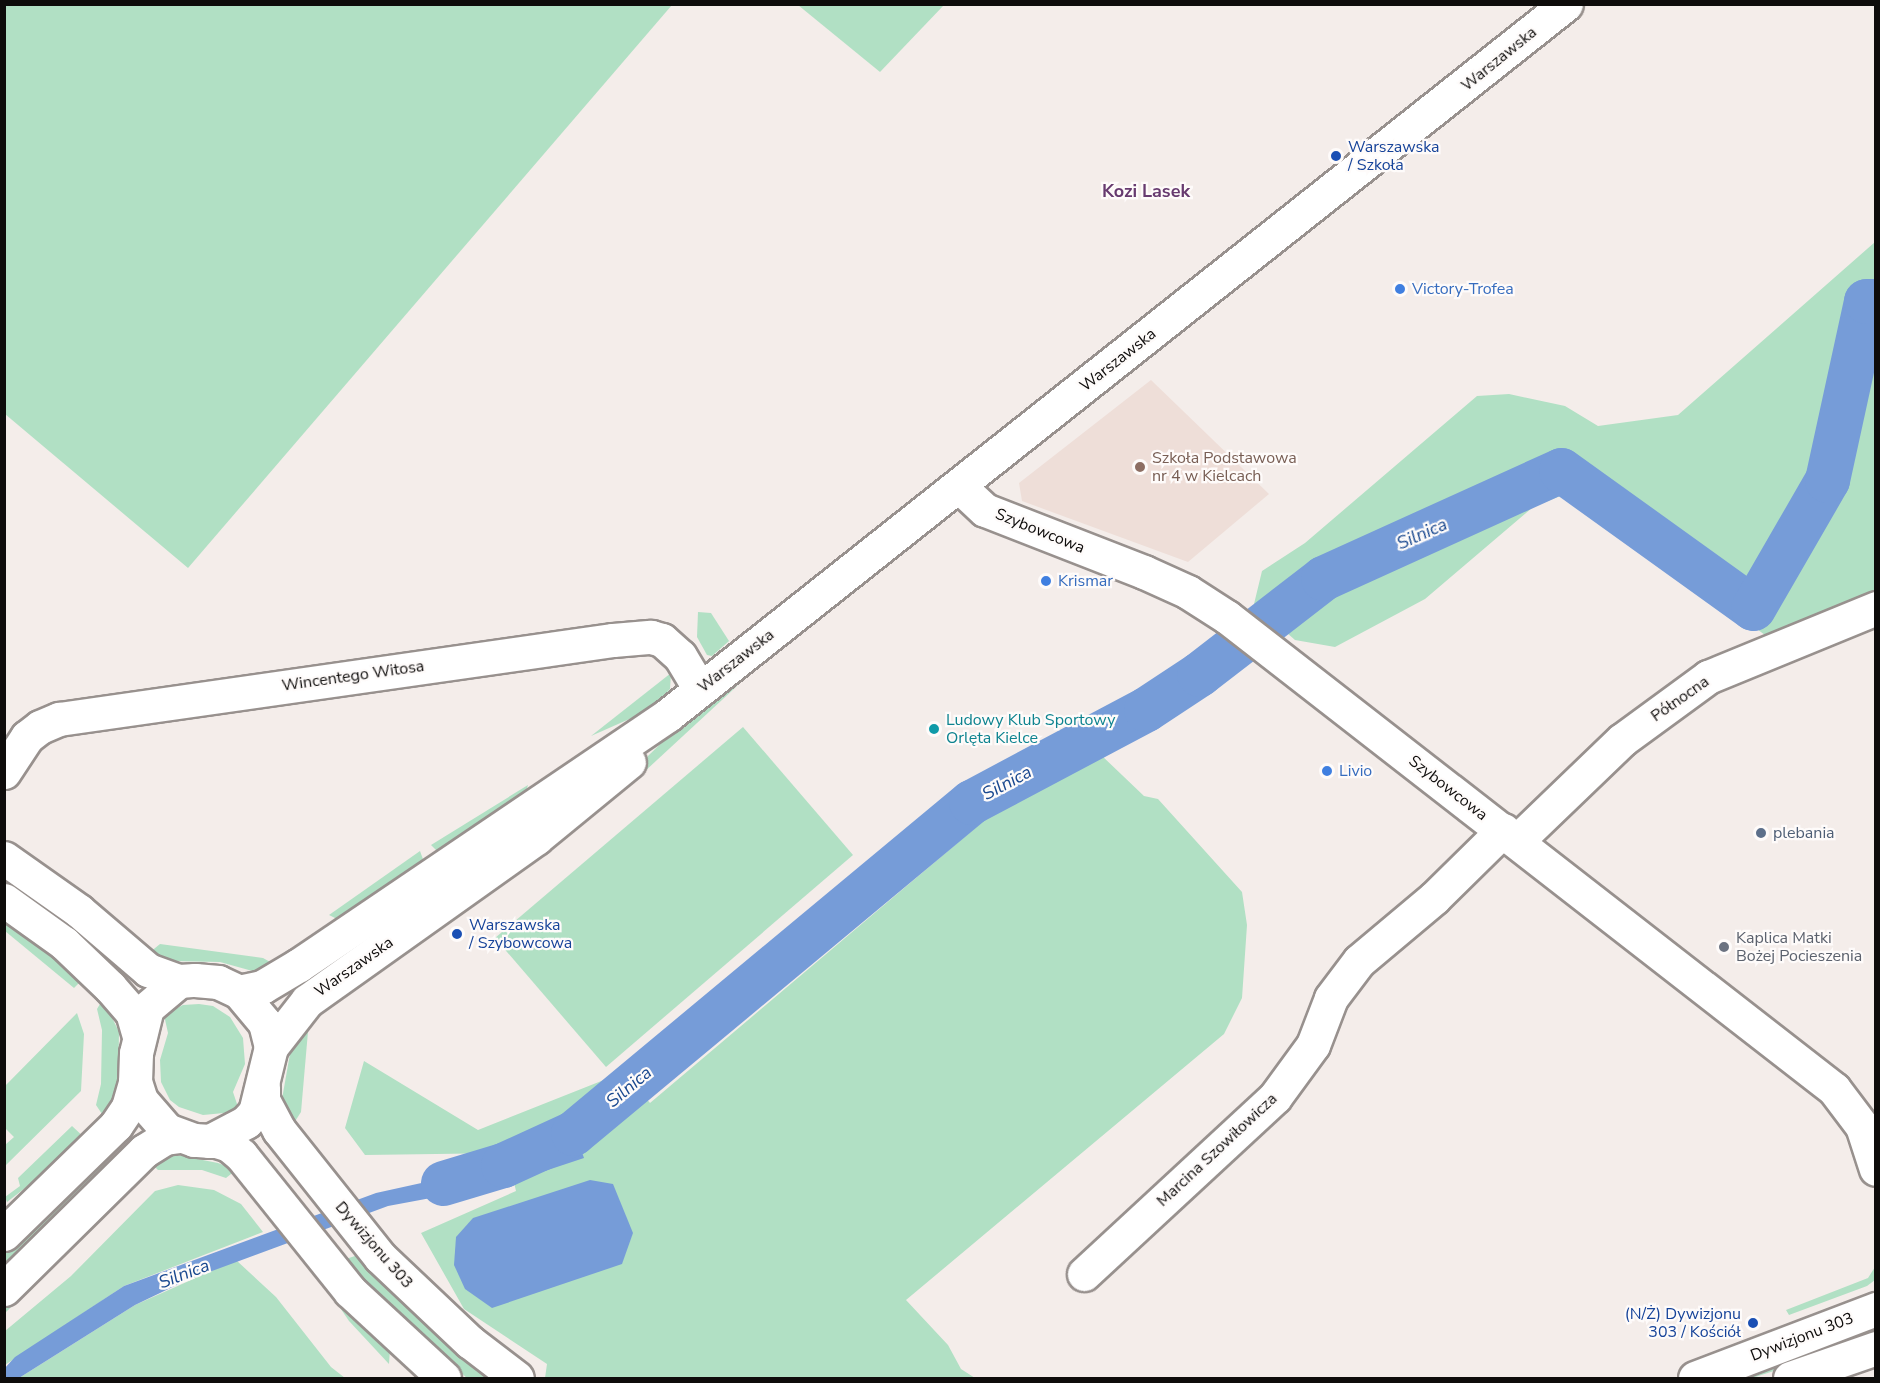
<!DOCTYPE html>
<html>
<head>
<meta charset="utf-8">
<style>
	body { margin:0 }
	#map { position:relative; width:1880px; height:1383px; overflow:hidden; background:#f4edea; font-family:"Nunito Sans",sans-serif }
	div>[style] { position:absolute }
	.built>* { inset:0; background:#eeded8 }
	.green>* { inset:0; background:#b1e0c4 }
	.water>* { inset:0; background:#769cd8 }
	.river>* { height:45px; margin:-22.5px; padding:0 22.5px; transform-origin:22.5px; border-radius:22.5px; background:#769cd8 }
	.roads { filter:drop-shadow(2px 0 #98918e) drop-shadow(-2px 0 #98918e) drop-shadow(0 2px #98918e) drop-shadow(0 -2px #98918e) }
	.minor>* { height:33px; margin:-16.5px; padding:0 16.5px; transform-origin:16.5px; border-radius:16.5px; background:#fff }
	.major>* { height:33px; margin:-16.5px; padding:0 16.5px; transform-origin:16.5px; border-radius:16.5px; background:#fff }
	.dots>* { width:16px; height:16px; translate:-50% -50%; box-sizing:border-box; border:3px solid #fefbfa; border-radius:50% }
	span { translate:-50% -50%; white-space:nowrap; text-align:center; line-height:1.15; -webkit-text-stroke:4.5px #fefbfa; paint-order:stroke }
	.street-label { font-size:16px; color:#0e0c0b }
	.transit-label { font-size:16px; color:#164399 }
	.left { translate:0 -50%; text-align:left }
	.right { translate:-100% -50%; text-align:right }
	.shop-label { font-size:16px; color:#366cbe }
	.education-label { font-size:16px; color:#785e54 }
	.culture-label { font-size:16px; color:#0d838f }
	.service-label { font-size:16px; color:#4e5e75 }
	.worship-label { font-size:16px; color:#5b616d }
	.neighbourhood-label { font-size:18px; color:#673a6f; font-weight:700 }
	.water-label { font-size:18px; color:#19488f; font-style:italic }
	.frame { position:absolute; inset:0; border:6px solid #0e0c0b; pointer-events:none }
</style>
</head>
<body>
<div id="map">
	<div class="built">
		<i style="clip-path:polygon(1151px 380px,1269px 494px,1188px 562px,1022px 501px,1019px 483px)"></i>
	</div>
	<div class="green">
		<i style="clip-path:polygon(5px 4px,672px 4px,672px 5px,188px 568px,5px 414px)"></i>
		<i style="clip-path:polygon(798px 5px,944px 5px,880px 72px)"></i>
		<i style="clip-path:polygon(1875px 242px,1875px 597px,1769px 638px,1586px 502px,1565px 494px,1533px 507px,1425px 599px,1335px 647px,1295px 640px,1254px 604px,1262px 571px,1305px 543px,1477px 396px,1509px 394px,1565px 406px,1598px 426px,1678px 415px)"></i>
		<i style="clip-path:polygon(698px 612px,711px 613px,729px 641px,712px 656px,707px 655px,697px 637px)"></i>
		<i style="clip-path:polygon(750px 670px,736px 687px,617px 797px,619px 784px,680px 725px)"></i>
		<i style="clip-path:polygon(671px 673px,670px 689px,652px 709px,591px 736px)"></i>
		<i style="clip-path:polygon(743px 727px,853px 855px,606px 1067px,495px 938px)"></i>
		<i style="clip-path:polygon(1100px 754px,1144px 796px,1158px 799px,1242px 892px,1247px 925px,1242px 998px,1224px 1034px,906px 1300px,948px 1345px,961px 1369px,975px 1378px,545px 1378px,547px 1364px,464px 1309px,421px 1233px,516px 1191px,507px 1153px,365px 1155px,345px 1128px,364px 1061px,478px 1130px,624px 1072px,650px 1103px,1000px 807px)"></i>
		<i style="clip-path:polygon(528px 785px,523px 801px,437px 851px,431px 845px)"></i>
		<i style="clip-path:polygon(420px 851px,424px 862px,339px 920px,329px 915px)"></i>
		<i style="clip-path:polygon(4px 916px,83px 979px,74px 988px,5px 931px)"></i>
		<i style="clip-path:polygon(160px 944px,263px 958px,272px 963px,256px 972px,220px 962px,171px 961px,149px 953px)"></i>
		<i style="clip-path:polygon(103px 999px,119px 1032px,118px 1093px,106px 1120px,96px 1105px,101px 1084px,102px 1030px,97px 1009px)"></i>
		<i style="clip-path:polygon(199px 1004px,213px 1006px,230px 1017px,243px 1038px,245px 1064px,233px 1092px,238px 1107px,224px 1113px,203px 1115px,179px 1107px,170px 1100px,161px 1082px,160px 1060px,168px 1033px,164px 1015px,183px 1005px)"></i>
		<i style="clip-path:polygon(77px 1013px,84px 1034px,81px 1091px,5px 1166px,5px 1145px,14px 1137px,5px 1128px,5px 1086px)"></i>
		<i style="clip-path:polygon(309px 1020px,301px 1112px,292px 1126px,282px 1099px,294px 1031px)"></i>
		<i style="clip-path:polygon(72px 1126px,87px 1140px,7px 1202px,5px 1197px,20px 1186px,18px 1178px)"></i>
		<i style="clip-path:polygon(96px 1154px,111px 1166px,5px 1269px,5px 1247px)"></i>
		<i style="clip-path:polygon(172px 1154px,218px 1163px,236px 1170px,226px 1178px,202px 1170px,158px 1170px,151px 1163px)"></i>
		<i style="clip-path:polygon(130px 1183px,135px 1186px,5px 1313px,5px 1308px,42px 1275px)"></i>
		<i style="clip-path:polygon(178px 1185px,214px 1190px,241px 1204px,263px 1232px,124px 1286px,5px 1365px,5px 1331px,71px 1276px,155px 1191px)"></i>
		<i style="clip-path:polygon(361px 1254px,496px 1378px,467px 1378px,408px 1327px,343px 1260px)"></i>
		<i style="clip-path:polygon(236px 1260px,276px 1297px,331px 1367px,345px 1378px,19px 1378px,135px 1305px)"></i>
		<i style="clip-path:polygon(1875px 1267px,1875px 1280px,1867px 1286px,1789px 1315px,1786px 1310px,1868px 1278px)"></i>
		<i style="clip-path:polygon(320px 1278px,390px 1348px,389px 1364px,349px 1321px)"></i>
		<i style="clip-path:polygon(1875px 1325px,1875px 1338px,1752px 1378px,1736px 1378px)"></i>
	</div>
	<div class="water">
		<i style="clip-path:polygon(578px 1141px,584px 1158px,506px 1184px,388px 1206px,185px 1281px,135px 1305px,19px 1378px,5px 1378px,4px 1369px,15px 1357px,124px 1286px,376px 1193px,521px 1161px)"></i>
		<i style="clip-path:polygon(590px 1180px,613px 1184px,633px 1233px,622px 1264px,492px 1308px,465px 1289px,454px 1265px,456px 1237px,473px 1218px)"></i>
	</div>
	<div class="river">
		<i style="left:443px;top:1183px;width:63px;rotate:-16.7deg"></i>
		<i style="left:503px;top:1165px;width:77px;rotate:-24.6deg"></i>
		<i style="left:573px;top:1133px;width:518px;rotate:-39.75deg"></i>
		<i style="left:971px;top:802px;width:198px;rotate:-28deg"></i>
		<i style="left:1146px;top:709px;width:64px;rotate:-33.4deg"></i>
		<i style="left:1199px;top:674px;width:157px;rotate:-37.7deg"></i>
		<i style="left:1323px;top:578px;width:261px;rotate:-24.4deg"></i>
		<i style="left:1561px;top:470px;width:236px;rotate:35.7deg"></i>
		<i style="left:1753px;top:608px;width:148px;rotate:-60deg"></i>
		<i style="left:1827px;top:480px;width:183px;rotate:-77.7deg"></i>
		<i style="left:1866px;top:301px;width:10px"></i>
	</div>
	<div class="roads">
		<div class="minor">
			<i style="left:959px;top:486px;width:35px;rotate:43deg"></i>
			<i style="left:985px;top:510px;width:171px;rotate:21.3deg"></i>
			<i style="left:1144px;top:572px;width:48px;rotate:24.4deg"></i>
			<i style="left:1188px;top:592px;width:46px;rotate:32.7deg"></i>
			<i style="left:1227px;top:617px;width:769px;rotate:37.87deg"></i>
			<i style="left:1834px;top:1089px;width:46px;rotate:52.9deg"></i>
			<i style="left:1862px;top:1126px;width:45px;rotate:72deg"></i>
			<i style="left:4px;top:772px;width:42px;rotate:-56.7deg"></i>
			<i style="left:27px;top:737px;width:16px;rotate:-38deg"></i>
			<i style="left:40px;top:727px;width:21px;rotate:-23deg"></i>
			<i style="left:59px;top:719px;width:560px;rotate:-8.12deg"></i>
			<i style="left:613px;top:640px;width:38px;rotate:-5deg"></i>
			<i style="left:651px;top:637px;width:11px;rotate:15deg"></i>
			<i style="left:662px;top:640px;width:24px;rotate:42deg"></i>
			<i style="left:680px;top:656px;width:39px;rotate:59deg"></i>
			<i style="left:1517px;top:841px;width:146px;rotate:-43.9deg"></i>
			<i style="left:1622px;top:740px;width:107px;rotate:-36.2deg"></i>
			<i style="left:1708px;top:677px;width:182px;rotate:-22.3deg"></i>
			<i style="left:239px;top:992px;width:24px;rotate:-12deg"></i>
			<i style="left:262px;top:987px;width:43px;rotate:-30.7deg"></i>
			<i style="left:299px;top:965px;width:446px;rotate:-34.1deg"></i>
			<i style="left:668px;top:715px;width:1145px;rotate:-38.37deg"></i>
			<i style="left:271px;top:1047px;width:58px;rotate:-52deg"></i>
			<i style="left:307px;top:1001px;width:281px;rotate:-35.4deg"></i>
			<i style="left:536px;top:838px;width:120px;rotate:-39.3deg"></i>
			<i style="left:1084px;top:1274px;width:260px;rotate:-42.8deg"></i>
			<i style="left:1275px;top:1097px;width:64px;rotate:-53.8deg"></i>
			<i style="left:1313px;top:1045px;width:50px;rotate:-69deg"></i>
			<i style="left:1331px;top:998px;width:46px;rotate:-52.9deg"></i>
			<i style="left:1359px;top:961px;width:98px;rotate:-40deg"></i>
			<i style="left:1434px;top:898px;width:97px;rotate:-44.6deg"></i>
		</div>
		<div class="major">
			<i style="left:4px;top:858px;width:92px;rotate:35.2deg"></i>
			<i style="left:79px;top:911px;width:91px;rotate:40.5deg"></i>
			<i style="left:148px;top:970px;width:33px;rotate:20deg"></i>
			<i style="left:4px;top:900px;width:74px;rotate:35.6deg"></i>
			<i style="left:64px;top:943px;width:64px;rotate:43.7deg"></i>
			<i style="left:110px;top:987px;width:33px;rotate:49deg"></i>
			<i style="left:132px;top:1012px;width:25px;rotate:74deg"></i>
			<i style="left:195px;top:980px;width:23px;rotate:5deg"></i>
			<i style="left:218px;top:982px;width:23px;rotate:25deg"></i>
			<i style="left:239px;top:992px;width:40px;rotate:50deg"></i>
			<i style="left:265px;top:1023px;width:25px;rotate:76deg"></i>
			<i style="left:271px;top:1047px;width:67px;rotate:103.8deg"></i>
			<i style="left:255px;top:1112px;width:13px;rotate:132deg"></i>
			<i style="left:246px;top:1122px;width:41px;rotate:152.2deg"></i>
			<i style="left:210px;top:1141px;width:16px;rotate:-176deg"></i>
			<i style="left:194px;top:1140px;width:29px;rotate:-160deg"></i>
			<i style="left:167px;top:1130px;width:40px;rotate:-131deg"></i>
			<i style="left:141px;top:1100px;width:19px;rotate:-108deg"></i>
			<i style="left:135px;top:1082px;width:29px;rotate:-88deg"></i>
			<i style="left:136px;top:1053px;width:46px;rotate:-76.3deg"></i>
			<i style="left:147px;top:1008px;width:42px;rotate:-40.2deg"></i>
			<i style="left:179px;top:981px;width:16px;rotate:-4deg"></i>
			<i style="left:263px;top:1087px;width:13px;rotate:90deg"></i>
			<i style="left:263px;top:1100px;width:34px;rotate:62deg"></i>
			<i style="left:279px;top:1130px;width:162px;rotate:51.5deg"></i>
			<i style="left:380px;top:1257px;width:124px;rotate:43.4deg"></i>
			<i style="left:470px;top:1342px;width:59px;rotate:37.5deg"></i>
			<i style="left:213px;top:1140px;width:17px;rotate:17deg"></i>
			<i style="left:229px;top:1145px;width:16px;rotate:40deg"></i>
			<i style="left:241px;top:1155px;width:174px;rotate:51.3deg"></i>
			<i style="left:350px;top:1291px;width:128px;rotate:42.8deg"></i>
			<i style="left:4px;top:1234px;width:156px;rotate:-44.2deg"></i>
			<i style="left:116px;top:1125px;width:22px;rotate:-56deg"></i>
			<i style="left:128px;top:1107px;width:26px;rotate:-74deg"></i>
			<i style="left:4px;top:1289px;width:197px;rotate:-44.6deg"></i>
			<i style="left:144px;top:1151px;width:25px;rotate:-32deg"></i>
			<i style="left:165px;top:1138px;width:15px;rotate:-8deg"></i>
			<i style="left:1695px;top:1378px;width:194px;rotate:-20.9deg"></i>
			<i style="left:1790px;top:1378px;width:91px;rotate:-19.2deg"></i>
		</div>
	</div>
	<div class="dots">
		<i style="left:1336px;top:156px;background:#1a4fb4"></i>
		<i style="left:1400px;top:289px;background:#3f7fe0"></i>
		<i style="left:1140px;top:467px;background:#8d6e63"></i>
		<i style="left:1046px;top:581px;background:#3f7fe0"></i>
		<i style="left:934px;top:729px;background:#0f9aa8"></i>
		<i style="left:1327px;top:771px;background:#3f7fe0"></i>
		<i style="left:1761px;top:833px;background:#5c6f8a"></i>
		<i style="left:457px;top:934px;background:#1a4fb4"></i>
		<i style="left:1724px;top:947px;background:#6b7280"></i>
		<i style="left:1753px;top:1323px;background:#1a4fb4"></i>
	</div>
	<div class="street-label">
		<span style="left:1499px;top:59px;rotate:-39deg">Warszawska</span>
		<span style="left:1118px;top:360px;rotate:-38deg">Warszawska</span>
		<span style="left:1040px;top:531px;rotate:22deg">Szybowcowa</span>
		<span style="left:736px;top:661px;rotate:-38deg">Warszawska</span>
		<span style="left:353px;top:676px;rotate:-8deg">Wincentego Witosa</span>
		<span style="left:1680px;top:699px;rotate:-35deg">Północna</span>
		<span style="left:1448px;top:788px;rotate:38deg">Szybowcowa</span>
		<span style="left:354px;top:967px;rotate:-35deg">Warszawska</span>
		<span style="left:1217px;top:1150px;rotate:-43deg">Marcina Szowiłowicza</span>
		<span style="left:374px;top:1245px;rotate:49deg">Dywizjonu 303</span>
		<span style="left:1802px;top:1337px;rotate:-21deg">Dywizjonu 303</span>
	</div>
	<div class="transit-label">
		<span class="left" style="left:1348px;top:156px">Warszawska<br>/ Szkoła</span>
		<span class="left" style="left:469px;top:934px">Warszawska<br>/ Szybowcowa</span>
		<span class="right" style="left:1741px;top:1323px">(N/Ż) Dywizjonu<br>303 / Kościół</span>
	</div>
	<div class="shop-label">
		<span class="left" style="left:1412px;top:289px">Victory-Trofea</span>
		<span class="left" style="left:1058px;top:581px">Krismar</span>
		<span class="left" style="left:1339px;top:771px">Livio</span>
	</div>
	<div class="education-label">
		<span class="left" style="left:1152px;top:467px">Szkoła Podstawowa<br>nr 4 w Kielcach</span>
	</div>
	<div class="culture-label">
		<span class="left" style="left:946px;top:729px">Ludowy Klub Sportowy<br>Orlęta Kielce</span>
	</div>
	<div class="service-label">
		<span class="left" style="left:1773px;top:833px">plebania</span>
	</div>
	<div class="worship-label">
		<span class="left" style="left:1736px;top:947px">Kaplica Matki<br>Bożej Pocieszenia</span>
	</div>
	<div class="neighbourhood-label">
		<span style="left:1146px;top:191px">Kozi Lasek</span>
	</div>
	<div class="water-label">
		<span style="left:1422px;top:534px;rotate:-24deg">Silnica</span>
		<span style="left:1007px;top:783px;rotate:-28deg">Silnica</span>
		<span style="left:629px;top:1087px;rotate:-40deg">Silnica</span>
		<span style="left:184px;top:1274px;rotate:-21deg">Silnica</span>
	</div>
	<div class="frame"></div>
</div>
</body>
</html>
